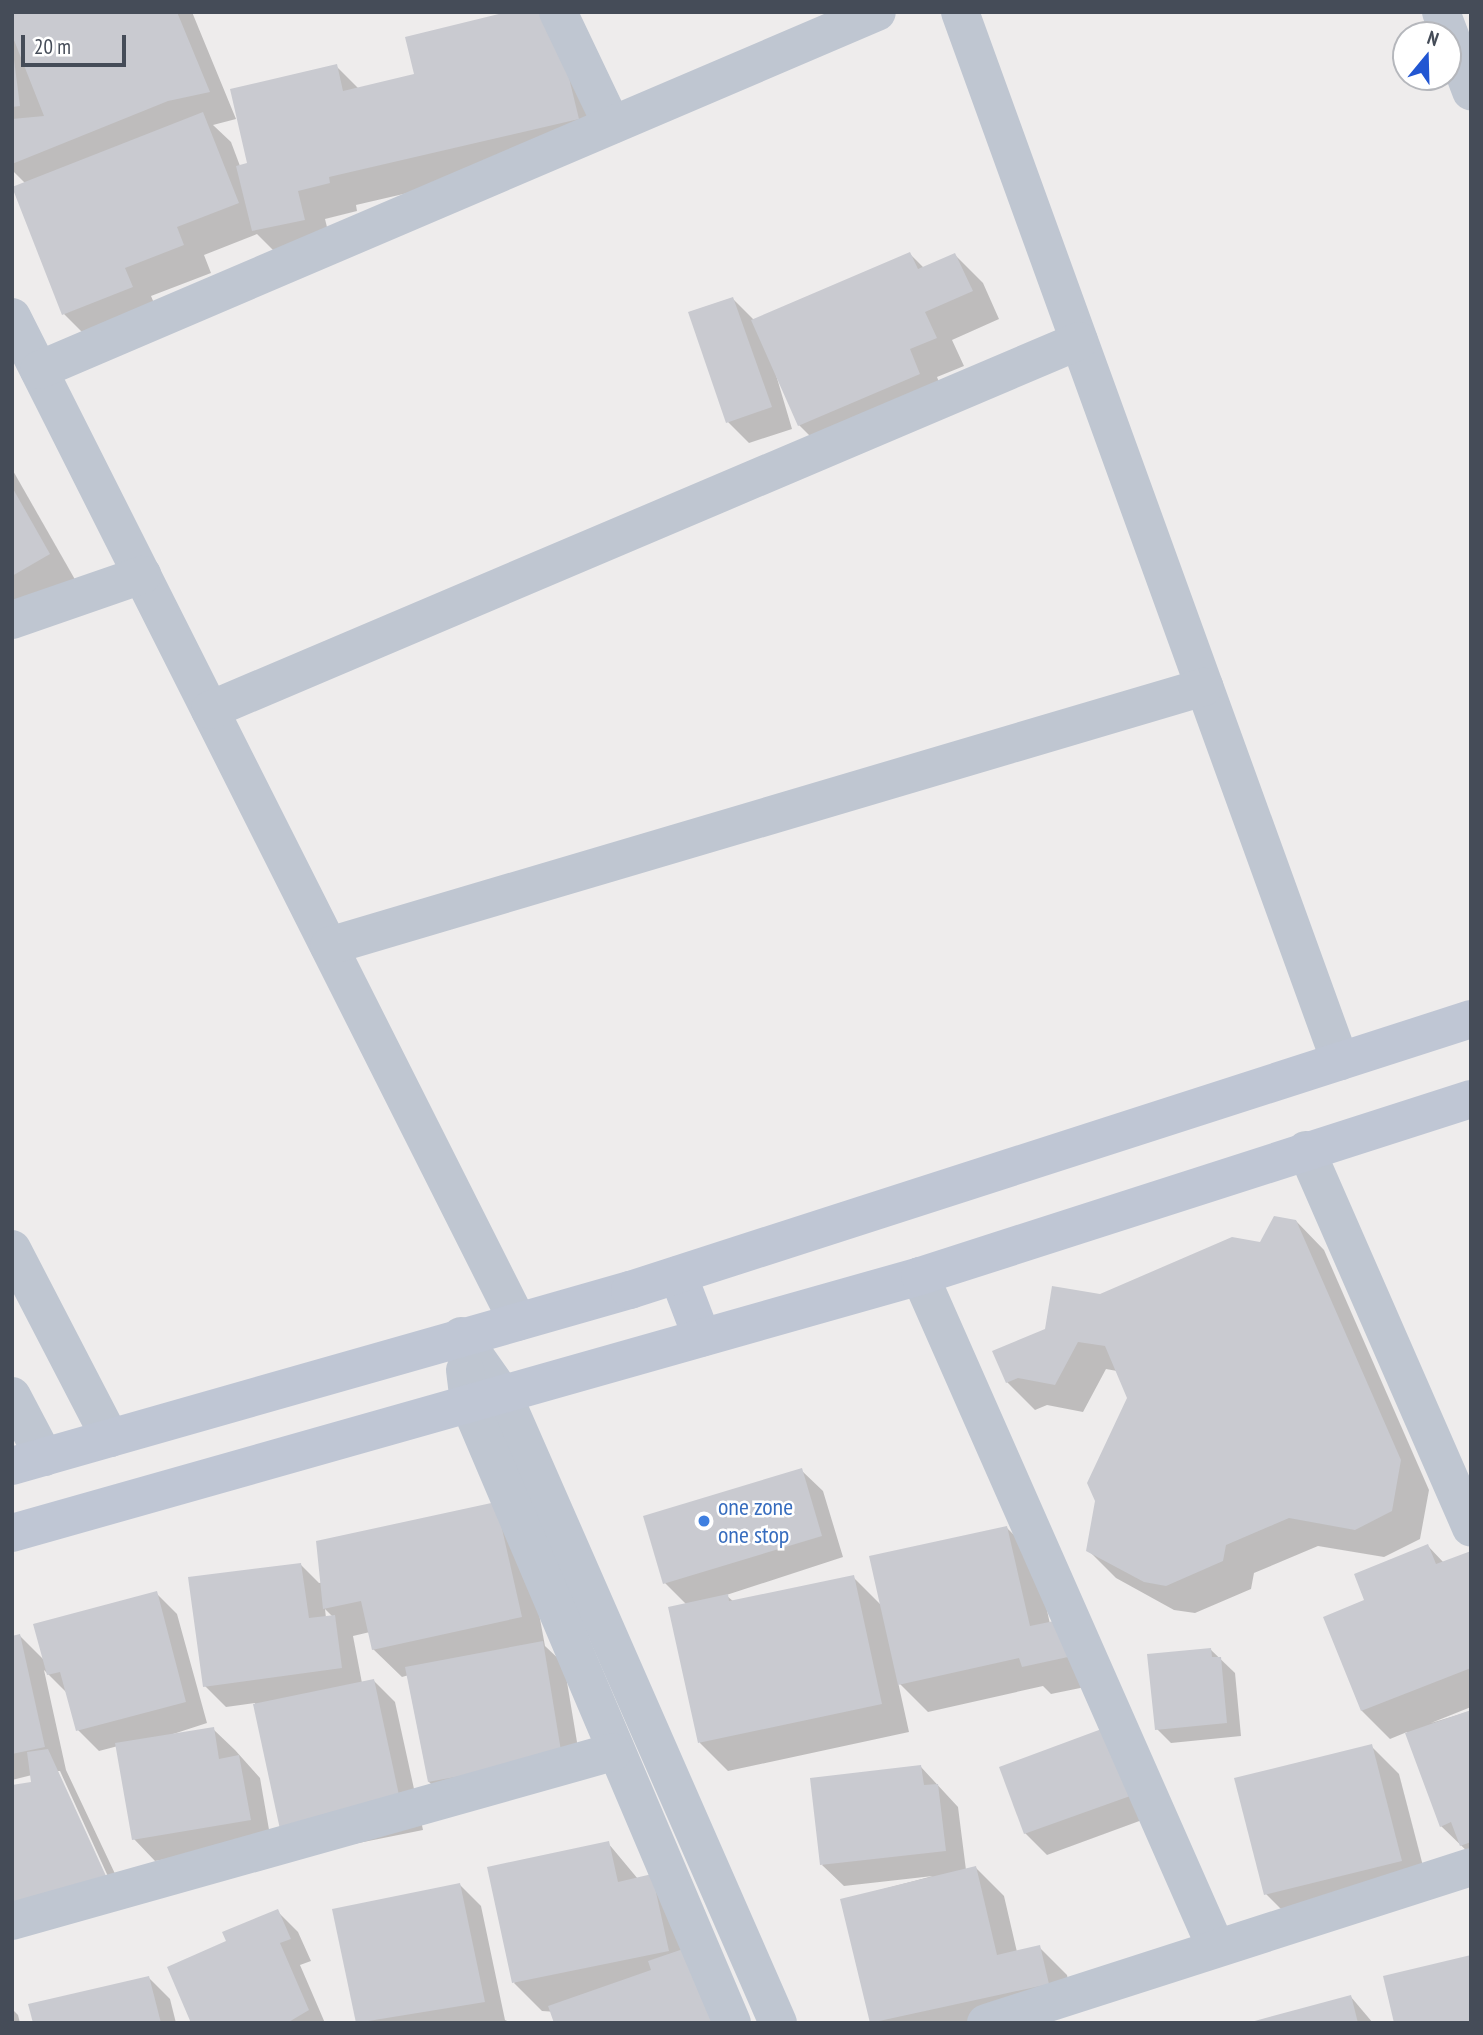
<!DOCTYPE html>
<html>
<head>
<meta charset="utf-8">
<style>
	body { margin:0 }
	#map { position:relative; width:1483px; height:2035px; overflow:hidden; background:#eeecec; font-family:"PT Sans Narrow",sans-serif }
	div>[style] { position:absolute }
	.shadow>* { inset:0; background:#0003 }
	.building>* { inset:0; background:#c9cad0 }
	.minor>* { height:38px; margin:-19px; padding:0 19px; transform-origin:19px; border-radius:19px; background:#bfc6d1 }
	.tertiary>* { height:38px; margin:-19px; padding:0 19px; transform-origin:19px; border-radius:19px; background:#bfc6d1 }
	.secondary>* { height:38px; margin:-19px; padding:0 19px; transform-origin:19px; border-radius:19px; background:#bfc6d4 }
	.dots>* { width:19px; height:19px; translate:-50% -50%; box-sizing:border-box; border:4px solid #fff; border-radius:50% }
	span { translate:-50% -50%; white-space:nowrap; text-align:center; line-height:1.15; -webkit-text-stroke:5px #fff; paint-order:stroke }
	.shop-label { font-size:24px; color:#366cbe }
	.left { translate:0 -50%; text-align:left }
	.frame { position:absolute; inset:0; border:14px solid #454c58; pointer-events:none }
	.north { position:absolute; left:1392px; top:21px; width:70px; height:70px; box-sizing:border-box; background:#fff; border:2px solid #b5b7bc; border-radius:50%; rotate:19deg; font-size:19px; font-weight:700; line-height:28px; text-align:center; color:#454c58 }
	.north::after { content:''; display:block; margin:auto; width:24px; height:32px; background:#2256d2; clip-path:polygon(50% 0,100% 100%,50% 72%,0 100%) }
	.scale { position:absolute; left:21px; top:35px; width:105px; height:32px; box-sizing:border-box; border:4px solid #454c58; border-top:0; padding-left:9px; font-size:21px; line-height:24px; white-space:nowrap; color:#454c58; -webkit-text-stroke:5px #fff; paint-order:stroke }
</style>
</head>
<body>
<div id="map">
	<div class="shadow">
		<i style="clip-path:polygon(12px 12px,192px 12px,236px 119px,213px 125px,231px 142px,240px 166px,250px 164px,336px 66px,359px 89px,416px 75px,559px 12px,606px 147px,356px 205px,357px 211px,325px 219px,332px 247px,282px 259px,257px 234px,204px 255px,211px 273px,151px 296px,159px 315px,92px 342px,64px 314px,26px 184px,12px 170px)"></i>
		<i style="clip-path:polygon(910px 254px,924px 268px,955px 255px,983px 283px,999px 319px,952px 340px,964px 366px,937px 377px,947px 402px,827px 453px,799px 425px,774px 368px,792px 429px,749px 443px,728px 422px,733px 299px,755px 321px)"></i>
		<i style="clip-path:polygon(12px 469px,77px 583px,12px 619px)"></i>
		<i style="clip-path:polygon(1296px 1221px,1324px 1250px,1429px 1490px,1420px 1539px,1384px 1557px,1318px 1546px,1254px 1573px,1251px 1589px,1195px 1613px,1174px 1610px,1116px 1578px,1088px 1550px,1129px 1398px,1117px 1371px,1106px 1369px,1083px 1412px,1047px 1405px,1035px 1410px,1007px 1382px,1046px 1330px,1100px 1296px,1261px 1244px)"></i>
		<i style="clip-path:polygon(801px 1470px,823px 1491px,843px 1557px,711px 1600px,727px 1596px,734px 1602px,853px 1577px,882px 1606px,1007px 1528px,1035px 1556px,1050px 1624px,1095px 1685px,1051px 1694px,1043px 1686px,928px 1712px,898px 1682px,909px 1732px,728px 1771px,700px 1743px,687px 1605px,665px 1583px)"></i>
		<i style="clip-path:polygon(evenodd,496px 1504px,524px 1532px,545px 1646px,564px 1664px,583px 1778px,451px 1803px,429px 1782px,409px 1675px,402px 1677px,373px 1649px,370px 1632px,353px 1636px,362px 1683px,374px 1681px,395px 1702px,423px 1830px,304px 1854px,283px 1833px,255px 1703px,226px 1707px,205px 1686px,301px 1565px,319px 1583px,326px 1582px,496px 1504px,325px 1609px,333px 1617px,326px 1618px,325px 1609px)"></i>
		<i style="clip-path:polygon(1428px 1546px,1444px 1563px,1471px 1552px,1471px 1707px,1431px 1723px,1471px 1711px,1471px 1855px,1441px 1826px,1407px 1732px,1390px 1739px,1362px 1711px,1325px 1618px,1367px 1601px)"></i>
		<i style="clip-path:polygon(evenodd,156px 1593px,177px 1614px,207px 1723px,167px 1736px,213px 1729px,235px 1750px,260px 1778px,271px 1841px,155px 1861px,134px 1839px,118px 1746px,99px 1751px,78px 1730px,68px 1694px,44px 1670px,66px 1770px,126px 1897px,43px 1928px,32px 1775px,12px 1780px,12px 1638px,20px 1636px,45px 1661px,156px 1593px,56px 1771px,60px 1771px,111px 1883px,108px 1885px,56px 1771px)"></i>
		<i style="clip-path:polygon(1210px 1649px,1235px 1673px,1241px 1736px,1171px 1743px,1157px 1729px)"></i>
		<i style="clip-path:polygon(1371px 1746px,1399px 1774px,1429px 1889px,1294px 1922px,1266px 1894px)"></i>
		<i style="clip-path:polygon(1128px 1751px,1153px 1816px,1047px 1855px,1025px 1833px)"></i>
		<i style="clip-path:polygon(921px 1767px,958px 1807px,966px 1870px,976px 1868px,1004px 1896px,1017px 1952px,1039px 1947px,1067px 1975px,1076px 2012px,1029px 2023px,872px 2023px,842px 1900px,933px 1876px,844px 1886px,822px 1865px)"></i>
		<i style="clip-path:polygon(608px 1843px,638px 1879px,652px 1876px,725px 2023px,542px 2011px,514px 1983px)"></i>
		<i style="clip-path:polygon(460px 1885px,481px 1906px,505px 2020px,512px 2023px,358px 2023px,334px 1910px)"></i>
		<i style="clip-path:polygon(277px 1911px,298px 1932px,311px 1961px,300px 1965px,325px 2023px,193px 2023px,229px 1942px)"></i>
		<i style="clip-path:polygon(149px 1978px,170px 1999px,176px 2023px,35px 2023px)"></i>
		<i style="clip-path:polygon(1351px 1997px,1373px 2023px,1254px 2023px)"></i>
		<i style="clip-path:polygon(12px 2009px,18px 2015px,20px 2023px,12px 2023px)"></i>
	</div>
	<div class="building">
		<i style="clip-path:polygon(12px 12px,177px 12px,210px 92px,168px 101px,12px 164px,12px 119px,44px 116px,12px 35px)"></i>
		<i style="clip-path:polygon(507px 12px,553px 12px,579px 119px,329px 177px,330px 183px,298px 191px,305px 220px,252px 231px,236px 166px,247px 163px,230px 89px,337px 64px,343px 91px,414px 74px,405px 37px)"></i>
		<i style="clip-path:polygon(12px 44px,20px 106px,12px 107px)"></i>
		<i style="clip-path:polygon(203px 112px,239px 203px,177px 227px,184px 245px,125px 268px,133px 287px,62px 315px,12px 187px)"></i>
		<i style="clip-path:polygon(910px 252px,918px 269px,955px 253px,973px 291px,925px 312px,937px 338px,910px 349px,920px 374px,798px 426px,751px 320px)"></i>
		<i style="clip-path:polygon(733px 297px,772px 407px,726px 423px,688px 312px)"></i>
		<i style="clip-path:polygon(12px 487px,50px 554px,12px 576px)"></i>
		<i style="clip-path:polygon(1274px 1216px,1296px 1220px,1401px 1460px,1392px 1511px,1355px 1530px,1289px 1518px,1226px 1545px,1223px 1561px,1166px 1586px,1144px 1582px,1086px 1551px,1095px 1501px,1087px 1483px,1127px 1398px,1105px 1346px,1078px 1342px,1055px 1385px,1018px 1378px,1006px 1383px,992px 1351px,1045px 1329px,1052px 1286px,1100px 1294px,1232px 1237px,1260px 1242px)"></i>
		<i style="clip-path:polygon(802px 1468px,822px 1536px,663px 1584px,643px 1516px)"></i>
		<i style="clip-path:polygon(496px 1502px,522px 1617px,372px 1650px,361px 1601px,323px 1609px,316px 1541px)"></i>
		<i style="clip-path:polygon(1007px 1526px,1030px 1626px,1059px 1620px,1068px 1657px,1022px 1667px,1019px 1658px,898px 1685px,869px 1556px)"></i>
		<i style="clip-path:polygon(1428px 1544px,1436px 1564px,1471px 1551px,1471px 1668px,1361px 1711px,1323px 1617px,1364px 1600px,1354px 1574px)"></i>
		<i style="clip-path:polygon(301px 1563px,309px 1618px,335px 1615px,342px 1668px,203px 1687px,188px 1577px)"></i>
		<i style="clip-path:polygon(854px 1575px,882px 1704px,698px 1743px,668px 1607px,728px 1594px,729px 1601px)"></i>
		<i style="clip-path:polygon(157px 1591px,186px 1702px,76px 1731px,60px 1672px,47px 1675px,33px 1624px)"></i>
		<i style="clip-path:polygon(20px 1634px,45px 1747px,12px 1754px,12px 1636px)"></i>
		<i style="clip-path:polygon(543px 1641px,562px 1757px,428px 1782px,405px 1667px)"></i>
		<i style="clip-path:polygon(1211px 1648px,1212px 1657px,1221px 1657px,1227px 1723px,1155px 1730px,1147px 1654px)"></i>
		<i style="clip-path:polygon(374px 1679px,402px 1809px,281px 1834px,253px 1704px)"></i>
		<i style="clip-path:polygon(1471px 1710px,1471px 1842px,1460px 1846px,1451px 1822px,1440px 1827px,1405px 1733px)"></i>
		<i style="clip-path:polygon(214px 1727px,219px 1759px,239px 1755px,251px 1820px,132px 1840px,115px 1743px)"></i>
		<i style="clip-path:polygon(1107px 1727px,1133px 1795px,1024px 1834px,999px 1767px)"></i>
		<i style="clip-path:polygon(1372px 1744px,1402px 1861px,1264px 1895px,1234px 1778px)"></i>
		<i style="clip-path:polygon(48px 1749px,106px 1876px,12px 1909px,12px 1785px,31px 1782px,27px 1752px)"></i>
		<i style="clip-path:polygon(921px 1765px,924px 1785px,938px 1784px,946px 1851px,820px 1865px,810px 1778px)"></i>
		<i style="clip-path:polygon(609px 1841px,618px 1882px,652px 1874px,669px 1951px,512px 1983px,487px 1867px)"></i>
		<i style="clip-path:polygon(976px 1866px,997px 1955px,1040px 1945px,1049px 1984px,870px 2023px,840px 1899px)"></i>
		<i style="clip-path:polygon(460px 1883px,485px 2002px,356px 2023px,332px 1909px)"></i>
		<i style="clip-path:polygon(278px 1909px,291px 1939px,280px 1943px,309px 2010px,287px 2023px,191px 2023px,167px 1967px,226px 1941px,222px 1932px)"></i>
		<i style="clip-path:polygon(686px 1948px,712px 2023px,554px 2023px,548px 2006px,651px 1970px,648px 1961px)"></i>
		<i style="clip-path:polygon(1471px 1955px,1471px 2023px,1394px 2023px,1383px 1976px)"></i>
		<i style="clip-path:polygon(149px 1976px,161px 2023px,33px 2023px,28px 2004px)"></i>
		<i style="clip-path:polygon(1351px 1995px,1358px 2023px,1251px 2023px,1251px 2022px)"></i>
	</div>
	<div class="minor">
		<i style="left:558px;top:12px;width:125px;rotate:64.5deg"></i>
		<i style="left:960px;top:12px;width:1116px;rotate:70.09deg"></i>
		<i style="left:12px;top:317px;width:1125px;rotate:63.28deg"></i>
		<i style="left:39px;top:370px;width:911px;rotate:-23.13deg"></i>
		<i style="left:12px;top:620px;width:138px;rotate:-19.1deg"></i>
		<i style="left:210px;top:710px;width:944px;rotate:-23.01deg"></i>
		<i style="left:329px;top:946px;width:913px;rotate:-16.49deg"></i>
		<i style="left:1306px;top:1150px;width:412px;rotate:66.4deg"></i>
		<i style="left:12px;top:1249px;width:213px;rotate:62.6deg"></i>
		<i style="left:920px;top:1276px;width:734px;rotate:66.23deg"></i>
		<i style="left:461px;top:1336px;width:75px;rotate:54.8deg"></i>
		<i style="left:504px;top:1397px;width:683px;rotate:66.36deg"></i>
		<i style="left:465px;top:1370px;width:33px;rotate:83deg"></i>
		<i style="left:469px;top:1403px;width:673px;rotate:67.01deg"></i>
		<i style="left:12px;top:1396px;width:69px;rotate:62.3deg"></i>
		<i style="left:12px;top:1921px;width:624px;rotate:-15.71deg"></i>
		<i style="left:986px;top:2023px;width:509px;rotate:-17.83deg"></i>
	</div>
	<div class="tertiary">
		<i style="left:1441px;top:12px;width:85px;rotate:69.2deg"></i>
	</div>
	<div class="secondary">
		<i style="left:678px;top:1275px;width:67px;rotate:69.1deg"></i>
		<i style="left:12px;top:1466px;width:643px;rotate:-15.9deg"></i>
		<i style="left:630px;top:1290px;width:884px;rotate:-17.86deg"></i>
		<i style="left:12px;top:1533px;width:944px;rotate:-15.8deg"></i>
		<i style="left:920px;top:1276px;width:579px;rotate:-17.81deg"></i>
	</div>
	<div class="dots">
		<i style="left:704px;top:1521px;background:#3f7fe0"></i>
	</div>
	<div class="shop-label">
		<span class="left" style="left:718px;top:1521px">one zone<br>one stop</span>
	</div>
	<div class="frame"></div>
	<div class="north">N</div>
	<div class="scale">20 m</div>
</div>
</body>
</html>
